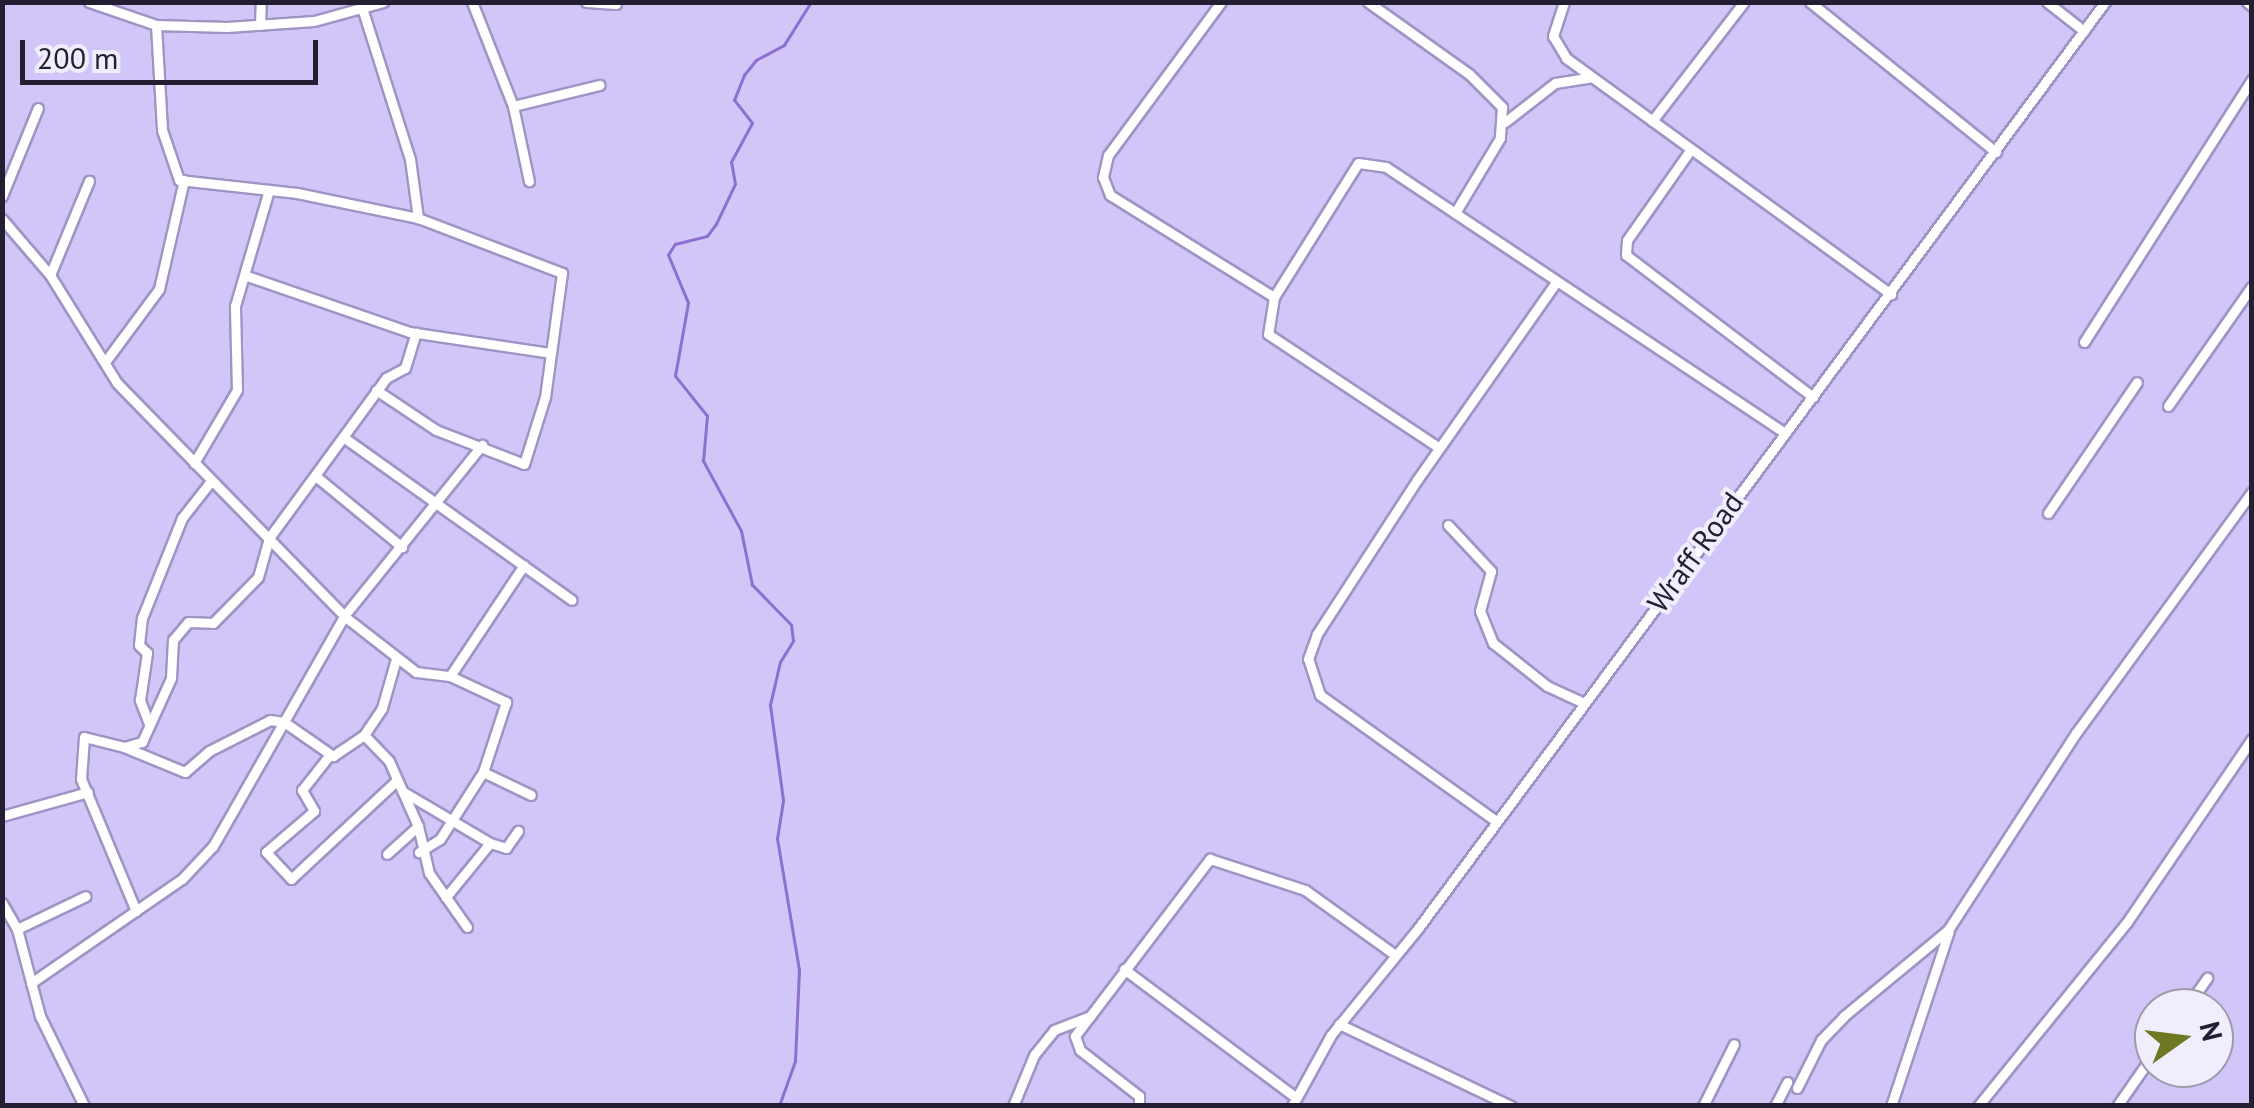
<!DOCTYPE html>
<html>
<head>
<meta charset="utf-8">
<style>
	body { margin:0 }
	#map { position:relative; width:2254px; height:1108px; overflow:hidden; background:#d2c6f9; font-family:"PT Sans",sans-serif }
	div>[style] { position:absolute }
	.stream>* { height:2.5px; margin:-1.25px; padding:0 1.25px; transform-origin:1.25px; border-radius:1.25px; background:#8c6fd0 }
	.roads { filter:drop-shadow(2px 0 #a094c5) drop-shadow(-2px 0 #a094c5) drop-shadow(0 2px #a094c5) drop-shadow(0 -2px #a094c5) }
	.street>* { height:9px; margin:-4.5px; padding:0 4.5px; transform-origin:4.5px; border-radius:4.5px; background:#fff }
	span { translate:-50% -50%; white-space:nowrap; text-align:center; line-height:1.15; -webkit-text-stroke:8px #f0edfd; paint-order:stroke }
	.street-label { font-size:30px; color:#231e31 }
	.frame { position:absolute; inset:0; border:5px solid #231e31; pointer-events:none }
	.north { position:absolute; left:2134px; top:988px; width:100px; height:100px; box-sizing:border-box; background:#f0edfd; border:2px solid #9e9aab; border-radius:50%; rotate:76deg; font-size:28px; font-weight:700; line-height:40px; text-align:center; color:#231e31 }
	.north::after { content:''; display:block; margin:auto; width:35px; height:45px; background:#6e7823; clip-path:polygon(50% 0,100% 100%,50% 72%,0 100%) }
	.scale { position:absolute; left:20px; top:40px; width:298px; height:45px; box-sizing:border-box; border:5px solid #231e31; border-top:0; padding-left:12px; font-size:30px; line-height:35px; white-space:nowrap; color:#231e31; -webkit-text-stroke:8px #f0edfd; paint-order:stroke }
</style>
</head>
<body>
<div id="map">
	<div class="stream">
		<i style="left:779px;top:1106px;width:48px;rotate:-70.4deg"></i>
		<i style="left:795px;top:1061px;width:91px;rotate:-87.5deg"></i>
		<i style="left:799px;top:970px;width:133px;rotate:-99.5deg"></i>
		<i style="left:777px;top:839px;width:39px;rotate:-81deg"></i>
		<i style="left:783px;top:800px;width:96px;rotate:-97.8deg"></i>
		<i style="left:770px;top:705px;width:44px;rotate:-76.9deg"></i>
		<i style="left:780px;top:662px;width:25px;rotate:-58deg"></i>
		<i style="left:793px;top:641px;width:16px;rotate:-97deg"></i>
		<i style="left:791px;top:625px;width:56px;rotate:-134.3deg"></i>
		<i style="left:752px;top:585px;width:55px;rotate:-101.5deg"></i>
		<i style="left:741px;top:531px;width:80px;rotate:-118.5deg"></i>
		<i style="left:703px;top:461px;width:45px;rotate:-84.9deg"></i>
		<i style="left:707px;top:416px;width:51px;rotate:-128.7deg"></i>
		<i style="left:675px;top:376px;width:74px;rotate:-79.9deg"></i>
		<i style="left:688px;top:303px;width:52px;rotate:-112.6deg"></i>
		<i style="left:668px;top:255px;width:13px;rotate:-58deg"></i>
		<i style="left:675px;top:244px;width:33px;rotate:-14deg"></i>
		<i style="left:707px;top:236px;width:15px;rotate:-53deg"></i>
		<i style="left:716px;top:224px;width:44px;rotate:-64.6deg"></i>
		<i style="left:735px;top:184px;width:22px;rotate:-100deg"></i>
		<i style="left:731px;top:162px;width:44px;rotate:-61.7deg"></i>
		<i style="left:752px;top:123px;width:29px;rotate:-128deg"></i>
		<i style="left:734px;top:100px;width:27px;rotate:-68deg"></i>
		<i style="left:744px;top:75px;width:19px;rotate:-51deg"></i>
		<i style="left:756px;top:60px;width:32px;rotate:-28deg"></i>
		<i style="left:784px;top:45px;width:51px;rotate:-57.9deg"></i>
	</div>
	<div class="roads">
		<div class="street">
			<i style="left:89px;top:2px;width:71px;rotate:18.9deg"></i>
			<i style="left:156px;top:25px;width:71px;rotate:1.6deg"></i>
			<i style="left:227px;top:27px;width:87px;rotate:-3.9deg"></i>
			<i style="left:314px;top:21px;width:72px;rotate:-15.4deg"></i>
			<i style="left:472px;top:2px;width:112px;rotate:68.5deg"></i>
			<i style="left:513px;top:106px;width:77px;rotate:78deg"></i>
			<i style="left:586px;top:2px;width:30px;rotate:4deg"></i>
			<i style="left:1221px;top:2px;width:190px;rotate:126.4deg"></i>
			<i style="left:1108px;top:155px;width:23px;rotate:103deg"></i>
			<i style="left:1103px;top:177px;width:19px;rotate:69deg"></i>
			<i style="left:1110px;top:195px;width:193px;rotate:31.9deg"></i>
			<i style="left:1274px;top:297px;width:158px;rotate:-57.9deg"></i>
			<i style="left:1358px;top:163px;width:28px;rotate:8deg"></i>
			<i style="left:1386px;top:167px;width:83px;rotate:33.7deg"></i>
			<i style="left:1368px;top:2px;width:124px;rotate:35.5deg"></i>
			<i style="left:1469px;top:74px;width:47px;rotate:45deg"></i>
			<i style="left:1502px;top:107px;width:31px;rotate:94deg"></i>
			<i style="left:1500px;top:138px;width:87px;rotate:121deg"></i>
			<i style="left:1455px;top:213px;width:397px;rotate:33.7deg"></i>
			<i style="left:1564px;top:2px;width:36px;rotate:108deg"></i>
			<i style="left:1553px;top:36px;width:26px;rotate:59deg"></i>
			<i style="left:1566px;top:58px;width:402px;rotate:36deg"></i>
			<i style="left:1810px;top:2px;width:239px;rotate:38.9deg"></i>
			<i style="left:2047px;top:2px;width:47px;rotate:38.1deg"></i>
			<i style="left:2247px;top:2px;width:6px;rotate:39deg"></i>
			<i style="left:363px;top:11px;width:155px;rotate:72.4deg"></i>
			<i style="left:410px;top:159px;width:60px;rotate:82.3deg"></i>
			<i style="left:156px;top:25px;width:105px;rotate:86.7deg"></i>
			<i style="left:162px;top:130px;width:53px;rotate:71.2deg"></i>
			<i style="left:179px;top:180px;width:119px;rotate:6.3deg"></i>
			<i style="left:297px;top:193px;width:124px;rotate:11.7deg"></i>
			<i style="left:418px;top:218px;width:154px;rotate:20.9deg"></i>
			<i style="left:562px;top:273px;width:125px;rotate:97.8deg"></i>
			<i style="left:545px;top:397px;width:70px;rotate:107.4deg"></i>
			<i style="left:524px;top:464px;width:94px;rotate:-158.9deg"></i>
			<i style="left:436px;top:430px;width:72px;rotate:-146.3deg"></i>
			<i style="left:260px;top:25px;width:23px;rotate:-88deg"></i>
			<i style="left:513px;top:106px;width:89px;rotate:-13.7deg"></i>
			<i style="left:1652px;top:121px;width:150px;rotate:-52.3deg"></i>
			<i style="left:1505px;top:122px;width:63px;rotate:-38deg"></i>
			<i style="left:1555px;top:83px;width:37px;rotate:-9deg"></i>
			<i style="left:1691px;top:149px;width:111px;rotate:125.1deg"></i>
			<i style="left:1627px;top:240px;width:15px;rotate:94deg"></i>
			<i style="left:1626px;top:255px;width:235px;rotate:37.2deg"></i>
			<i style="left:2px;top:196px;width:95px;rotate:-67.8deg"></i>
			<i style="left:2px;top:219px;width:74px;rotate:49.4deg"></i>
			<i style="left:50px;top:275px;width:127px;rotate:58.2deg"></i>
			<i style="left:117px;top:383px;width:325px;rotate:45.7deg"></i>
			<i style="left:344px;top:616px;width:91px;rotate:37.9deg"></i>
			<i style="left:416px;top:672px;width:34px;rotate:7deg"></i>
			<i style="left:450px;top:676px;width:62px;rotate:24.9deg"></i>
			<i style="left:506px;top:702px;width:74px;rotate:108.2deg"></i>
			<i style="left:483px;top:772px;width:80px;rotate:122.7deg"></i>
			<i style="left:440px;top:839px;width:25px;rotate:148deg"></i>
			<i style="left:50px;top:275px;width:102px;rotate:-67.5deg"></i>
			<i style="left:247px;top:276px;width:172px;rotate:19deg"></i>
			<i style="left:410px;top:332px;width:142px;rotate:8.5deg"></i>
			<i style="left:1274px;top:297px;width:37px;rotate:99deg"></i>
			<i style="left:1268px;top:334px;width:204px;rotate:33.6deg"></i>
			<i style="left:2084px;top:342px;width:312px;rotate:-57.4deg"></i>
			<i style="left:105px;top:362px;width:91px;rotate:-53.5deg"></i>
			<i style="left:159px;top:289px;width:112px;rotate:-77.1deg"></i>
			<i style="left:2168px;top:406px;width:146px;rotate:-55deg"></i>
			<i style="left:346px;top:439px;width:277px;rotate:35.5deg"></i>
			<i style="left:194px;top:463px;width:85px;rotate:-59.5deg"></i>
			<i style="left:237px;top:390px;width:84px;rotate:-91.4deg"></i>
			<i style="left:235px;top:306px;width:121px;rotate:-73.7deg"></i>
			<i style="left:318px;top:478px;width:109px;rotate:39.4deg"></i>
			<i style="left:2048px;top:513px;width:158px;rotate:-55.8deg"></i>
			<i style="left:1448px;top:525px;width:63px;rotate:46.9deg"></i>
			<i style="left:1491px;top:571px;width:41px;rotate:105.4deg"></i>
			<i style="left:1480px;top:611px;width:35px;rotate:68deg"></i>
			<i style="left:1493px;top:643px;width:69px;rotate:38.5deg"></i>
			<i style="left:1547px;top:686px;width:41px;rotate:24.7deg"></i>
			<i style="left:450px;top:676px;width:133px;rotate:-56.3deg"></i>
			<i style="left:149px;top:724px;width:26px;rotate:-111deg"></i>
			<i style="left:140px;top:700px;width:48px;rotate:-81.5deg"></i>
			<i style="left:147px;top:653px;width:11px;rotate:-135deg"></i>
			<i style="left:139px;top:645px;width:27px;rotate:-84deg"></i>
			<i style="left:142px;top:618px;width:108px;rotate:-68.2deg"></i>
			<i style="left:182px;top:518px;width:47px;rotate:-51.9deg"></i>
			<i style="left:364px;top:735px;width:36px;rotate:46deg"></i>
			<i style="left:389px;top:761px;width:71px;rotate:66deg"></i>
			<i style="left:418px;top:826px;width:48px;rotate:76.8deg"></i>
			<i style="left:429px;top:873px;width:66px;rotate:54.9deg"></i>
			<i style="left:124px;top:747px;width:66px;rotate:22.3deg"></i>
			<i style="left:185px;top:772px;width:32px;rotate:-41deg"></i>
			<i style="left:209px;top:751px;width:68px;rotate:-26.9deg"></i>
			<i style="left:270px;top:720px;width:14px;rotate:8deg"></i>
			<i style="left:284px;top:722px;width:60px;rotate:34.8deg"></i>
			<i style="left:333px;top:756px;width:37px;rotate:-34deg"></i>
			<i style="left:364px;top:735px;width:32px;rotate:-56deg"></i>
			<i style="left:382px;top:708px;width:51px;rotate:-74.1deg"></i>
			<i style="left:328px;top:757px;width:42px;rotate:128.2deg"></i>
			<i style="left:302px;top:790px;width:24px;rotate:60deg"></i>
			<i style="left:314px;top:811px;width:63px;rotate:139.5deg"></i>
			<i style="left:266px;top:852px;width:37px;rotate:47deg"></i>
			<i style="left:291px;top:879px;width:145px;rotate:-43deg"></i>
			<i style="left:483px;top:772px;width:53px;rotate:25.6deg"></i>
			<i style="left:402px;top:791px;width:102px;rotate:30.6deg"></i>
			<i style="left:490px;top:843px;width:70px;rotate:129.2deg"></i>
			<i style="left:2px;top:816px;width:89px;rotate:-15.6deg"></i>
			<i style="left:1496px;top:821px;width:216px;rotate:-144.4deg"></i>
			<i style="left:1320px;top:695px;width:38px;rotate:-108deg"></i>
			<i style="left:1308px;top:659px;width:27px;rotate:-70deg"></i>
			<i style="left:1317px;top:634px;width:184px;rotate:-57deg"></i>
			<i style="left:1417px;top:480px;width:242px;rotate:-54.9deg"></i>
			<i style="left:490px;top:843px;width:17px;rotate:17deg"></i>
			<i style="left:506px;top:848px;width:21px;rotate:-55deg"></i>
			<i style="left:387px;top:854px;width:42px;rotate:-42.1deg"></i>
			<i style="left:2px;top:903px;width:30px;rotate:60deg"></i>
			<i style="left:17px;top:929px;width:90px;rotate:75.2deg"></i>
			<i style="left:40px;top:1016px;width:100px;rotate:63.9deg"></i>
			<i style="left:136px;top:911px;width:143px;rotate:-112.6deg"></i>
			<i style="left:81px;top:779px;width:42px;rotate:-85.9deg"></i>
			<i style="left:84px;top:737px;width:41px;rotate:14deg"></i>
			<i style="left:124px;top:747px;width:19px;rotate:-16deg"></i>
			<i style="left:142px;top:742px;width:70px;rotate:-65.6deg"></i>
			<i style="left:171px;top:678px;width:38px;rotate:-87deg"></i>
			<i style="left:173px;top:640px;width:23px;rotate:-50deg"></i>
			<i style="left:188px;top:622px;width:25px;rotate:2deg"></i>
			<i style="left:213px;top:623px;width:64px;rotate:-45.6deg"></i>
			<i style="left:258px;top:577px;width:41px;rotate:-74.2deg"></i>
			<i style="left:269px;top:538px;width:198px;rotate:-53.8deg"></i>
			<i style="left:386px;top:378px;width:21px;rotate:-28deg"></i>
			<i style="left:405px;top:368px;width:37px;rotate:-73deg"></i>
			<i style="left:17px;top:929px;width:76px;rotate:-25.6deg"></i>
			<i style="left:1124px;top:969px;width:214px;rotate:36.8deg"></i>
			<i style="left:31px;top:983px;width:183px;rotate:-34.6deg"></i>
			<i style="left:182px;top:879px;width:45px;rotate:-46.8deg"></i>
			<i style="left:213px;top:846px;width:265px;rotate:-60.3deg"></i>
			<i style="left:344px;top:616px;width:220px;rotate:-51.1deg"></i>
			<i style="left:2186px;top:1008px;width:37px;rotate:-55deg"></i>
			<i style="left:1339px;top:1024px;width:191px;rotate:25.5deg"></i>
			<i style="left:1797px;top:1088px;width:54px;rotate:-63.4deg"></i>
			<i style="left:1821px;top:1040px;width:33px;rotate:-46deg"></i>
			<i style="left:1844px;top:1016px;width:135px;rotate:-39.6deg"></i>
			<i style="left:1948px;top:930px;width:235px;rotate:-57deg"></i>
			<i style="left:2076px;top:733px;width:298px;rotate:-53.9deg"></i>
			<i style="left:1013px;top:1106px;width:55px;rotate:-67.6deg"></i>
			<i style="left:1034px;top:1055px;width:32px;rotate:-51deg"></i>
			<i style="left:1054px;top:1030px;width:39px;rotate:-21deg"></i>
			<i style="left:1139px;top:1106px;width:10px;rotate:-90deg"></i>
			<i style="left:1139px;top:1096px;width:75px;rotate:-142.1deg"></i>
			<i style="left:1080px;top:1050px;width:15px;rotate:-110deg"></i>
			<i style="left:1075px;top:1036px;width:223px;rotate:-52.7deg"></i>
			<i style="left:1210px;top:859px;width:100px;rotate:18.1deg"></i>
			<i style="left:1305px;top:890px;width:111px;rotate:35.8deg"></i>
			<i style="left:1292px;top:1106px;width:81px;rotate:-61.2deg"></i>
			<i style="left:1331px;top:1035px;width:139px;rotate:-50.8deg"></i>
			<i style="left:1419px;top:927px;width:1152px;rotate:-53.44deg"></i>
			<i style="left:1703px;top:1106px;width:69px;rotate:-63.4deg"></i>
			<i style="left:1775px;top:1106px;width:27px;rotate:-63deg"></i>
			<i style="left:1891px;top:1106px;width:184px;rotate:-71.7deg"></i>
			<i style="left:1978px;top:1106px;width:237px;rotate:-51deg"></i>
			<i style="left:2127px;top:922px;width:222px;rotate:-55.7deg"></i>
			<i style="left:2117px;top:1106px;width:65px;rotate:-55.1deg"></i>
		</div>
	</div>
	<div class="street-label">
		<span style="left:1695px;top:552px;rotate:-54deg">Wraff Road</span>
	</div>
	<div class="frame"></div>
	<div class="north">N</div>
	<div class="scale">200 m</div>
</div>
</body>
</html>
